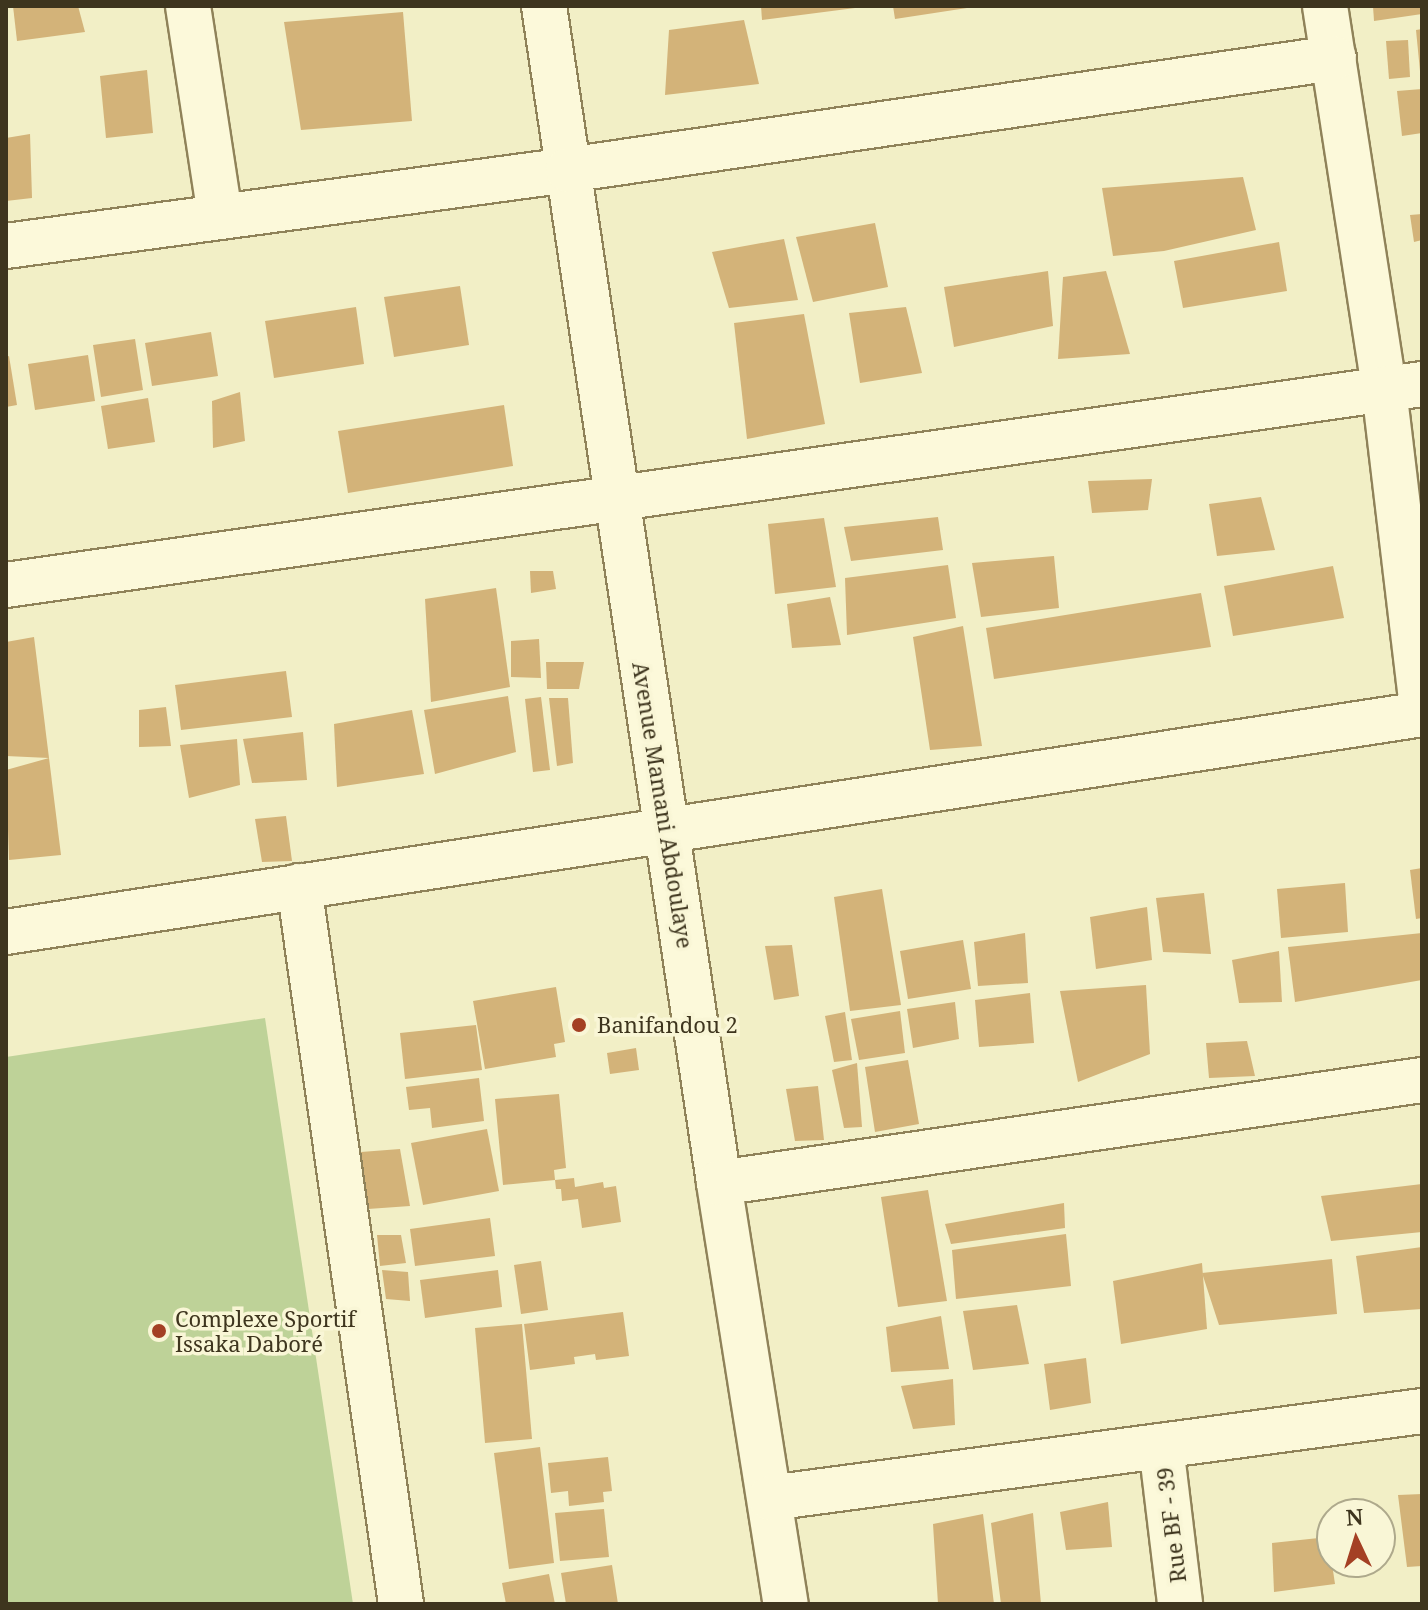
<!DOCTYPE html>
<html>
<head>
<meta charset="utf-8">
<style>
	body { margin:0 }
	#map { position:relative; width:1428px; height:1610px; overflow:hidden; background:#f2efc6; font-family:"Noto Serif",serif }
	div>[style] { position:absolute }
	.green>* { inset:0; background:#bed298 }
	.building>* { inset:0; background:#d3b379 }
	.roads { filter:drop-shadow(2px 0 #8f8259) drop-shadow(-2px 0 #8f8259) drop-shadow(0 2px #8f8259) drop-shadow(0 -2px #8f8259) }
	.minor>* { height:44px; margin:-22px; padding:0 22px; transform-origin:22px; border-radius:22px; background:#fcf9da }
	.dots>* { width:22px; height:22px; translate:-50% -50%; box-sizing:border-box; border:4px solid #f9f6d6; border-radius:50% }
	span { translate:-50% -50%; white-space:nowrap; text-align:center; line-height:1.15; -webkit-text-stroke:7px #f9f6d6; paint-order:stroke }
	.street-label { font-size:22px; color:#3e351e }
	.poi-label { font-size:22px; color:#3e351e }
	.left { translate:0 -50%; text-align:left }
	.frame { position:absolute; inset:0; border:8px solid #3e351e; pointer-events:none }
	.north { position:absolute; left:1316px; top:1498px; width:80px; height:80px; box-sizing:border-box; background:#f9f6d6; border:2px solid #aea98c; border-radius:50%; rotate:356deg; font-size:22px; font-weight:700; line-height:32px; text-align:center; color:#3e351e }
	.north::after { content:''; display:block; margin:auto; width:28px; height:36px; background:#a44024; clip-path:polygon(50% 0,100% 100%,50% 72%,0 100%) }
</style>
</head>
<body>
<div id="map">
	<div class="green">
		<i style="clip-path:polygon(265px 1018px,353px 1604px,6px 1604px,6px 1057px)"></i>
	</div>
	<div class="building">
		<i style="clip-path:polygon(13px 6px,78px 6px,85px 32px,17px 41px)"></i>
		<i style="clip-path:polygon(761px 6px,855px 6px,855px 8px,762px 20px)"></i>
		<i style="clip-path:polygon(893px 6px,967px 6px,967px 8px,895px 19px)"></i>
		<i style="clip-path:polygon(1373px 6px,1422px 6px,1422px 14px,1374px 21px)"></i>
		<i style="clip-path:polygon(403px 12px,412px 121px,301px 130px,284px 22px)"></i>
		<i style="clip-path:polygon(744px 20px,759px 84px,665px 95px,669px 30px)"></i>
		<i style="clip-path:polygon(1422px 29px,1422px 71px,1420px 71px,1416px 30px)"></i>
		<i style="clip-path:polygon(1408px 40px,1410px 77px,1389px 79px,1386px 41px)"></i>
		<i style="clip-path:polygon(147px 70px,153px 133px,106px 138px,100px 76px)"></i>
		<i style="clip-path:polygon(1422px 89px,1422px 133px,1402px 136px,1397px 91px)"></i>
		<i style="clip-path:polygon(30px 134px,32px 198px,6px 201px,6px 138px)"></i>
		<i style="clip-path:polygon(1243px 177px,1256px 230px,1164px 251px,1113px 256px,1102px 188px)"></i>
		<i style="clip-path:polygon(1422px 214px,1422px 240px,1414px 242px,1410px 215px)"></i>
		<i style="clip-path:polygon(875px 223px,888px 287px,813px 302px,796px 237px)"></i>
		<i style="clip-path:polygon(784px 239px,798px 300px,729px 308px,712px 252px)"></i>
		<i style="clip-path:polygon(1279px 242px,1287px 291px,1183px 308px,1174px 261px)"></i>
		<i style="clip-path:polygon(1048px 271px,1053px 326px,954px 347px,944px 287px)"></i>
		<i style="clip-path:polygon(1106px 271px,1130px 354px,1058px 359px,1063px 277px)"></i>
		<i style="clip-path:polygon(460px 286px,469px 345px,394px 357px,384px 297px)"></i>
		<i style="clip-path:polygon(356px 307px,364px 364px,274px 378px,265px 321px)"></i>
		<i style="clip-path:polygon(906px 307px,922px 373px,860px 383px,849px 313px)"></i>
		<i style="clip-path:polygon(804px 314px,825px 424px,747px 439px,734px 323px)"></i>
		<i style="clip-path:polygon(211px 332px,218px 376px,152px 386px,145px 343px)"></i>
		<i style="clip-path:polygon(135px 339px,143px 390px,101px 397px,93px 345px)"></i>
		<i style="clip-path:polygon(88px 355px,95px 401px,35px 410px,28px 364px)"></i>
		<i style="clip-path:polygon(9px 356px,17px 405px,6px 407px,6px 357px)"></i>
		<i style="clip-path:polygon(240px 392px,245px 441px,213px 448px,212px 401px)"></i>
		<i style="clip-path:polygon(148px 398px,155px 442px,108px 449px,101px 406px)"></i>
		<i style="clip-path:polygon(504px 405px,513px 466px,348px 493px,338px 431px)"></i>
		<i style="clip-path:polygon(1152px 479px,1148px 510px,1092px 513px,1088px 481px)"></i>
		<i style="clip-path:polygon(1261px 497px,1275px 550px,1217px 556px,1209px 504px)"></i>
		<i style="clip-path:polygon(938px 517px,943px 550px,851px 561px,844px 527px)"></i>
		<i style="clip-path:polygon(824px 518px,836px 587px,775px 594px,768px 524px)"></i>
		<i style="clip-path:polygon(1054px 556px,1059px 608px,981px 617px,972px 563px)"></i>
		<i style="clip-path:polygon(948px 565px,956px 618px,847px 635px,845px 578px)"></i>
		<i style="clip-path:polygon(1333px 566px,1344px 618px,1233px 636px,1224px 586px)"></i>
		<i style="clip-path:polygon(530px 571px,553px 571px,556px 589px,531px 593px)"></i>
		<i style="clip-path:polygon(496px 588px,510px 687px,431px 702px,425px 599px)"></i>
		<i style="clip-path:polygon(1201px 593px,1211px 647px,994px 679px,986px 628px)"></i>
		<i style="clip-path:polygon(830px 597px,841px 645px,792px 648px,787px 604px)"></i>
		<i style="clip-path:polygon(963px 626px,982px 746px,930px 750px,913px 637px)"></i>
		<i style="clip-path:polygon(34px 637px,49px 758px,6px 756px,6px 642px)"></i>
		<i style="clip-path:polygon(539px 639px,541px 678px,511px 677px,511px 641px)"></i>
		<i style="clip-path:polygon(546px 662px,584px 662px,579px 689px,547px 689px)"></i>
		<i style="clip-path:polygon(286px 671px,292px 717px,181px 730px,175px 685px)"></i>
		<i style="clip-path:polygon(508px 696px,516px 752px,435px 774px,424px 710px)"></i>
		<i style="clip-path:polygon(541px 697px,550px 770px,533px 772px,525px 699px)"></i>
		<i style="clip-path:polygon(549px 698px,568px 698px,573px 763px,557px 766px)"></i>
		<i style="clip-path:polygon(166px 707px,171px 746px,139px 747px,139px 710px)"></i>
		<i style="clip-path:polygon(412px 710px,424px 774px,337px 787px,334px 724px)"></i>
		<i style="clip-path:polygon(303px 732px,307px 780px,252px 783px,243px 739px)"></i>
		<i style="clip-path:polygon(237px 739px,240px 785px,189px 798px,180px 745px)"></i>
		<i style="clip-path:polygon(49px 758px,61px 855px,9px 860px,6px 770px)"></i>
		<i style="clip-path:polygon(286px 816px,292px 861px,262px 862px,255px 819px)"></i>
		<i style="clip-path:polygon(1422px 868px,1422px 918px,1416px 919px,1410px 870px)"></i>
		<i style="clip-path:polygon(1345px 883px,1348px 932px,1281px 938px,1277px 889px)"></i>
		<i style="clip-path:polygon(882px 889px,901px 1005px,850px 1011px,834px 897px)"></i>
		<i style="clip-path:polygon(1204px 893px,1211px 954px,1163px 952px,1156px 898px)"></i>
		<i style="clip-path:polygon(1147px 907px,1152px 960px,1096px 969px,1090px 917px)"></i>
		<i style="clip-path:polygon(1025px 933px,1028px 983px,978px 986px,974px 942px)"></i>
		<i style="clip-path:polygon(1422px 933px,1422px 980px,1295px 1002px,1288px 947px)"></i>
		<i style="clip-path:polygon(963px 940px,971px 989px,908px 999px,900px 951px)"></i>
		<i style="clip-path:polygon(792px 945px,799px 996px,774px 1000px,765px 946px)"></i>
		<i style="clip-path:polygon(1279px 951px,1282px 1002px,1239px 1003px,1232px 960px)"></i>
		<i style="clip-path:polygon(1146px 985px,1150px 1054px,1078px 1082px,1060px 991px)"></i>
		<i style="clip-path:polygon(556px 987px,565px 1042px,554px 1044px,556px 1057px,485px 1069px,473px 1001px)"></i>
		<i style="clip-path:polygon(1030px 993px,1034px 1043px,979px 1047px,975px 1000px)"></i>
		<i style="clip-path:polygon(955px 1002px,959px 1039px,913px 1048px,907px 1009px)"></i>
		<i style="clip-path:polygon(900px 1011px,905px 1053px,859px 1060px,851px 1019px)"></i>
		<i style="clip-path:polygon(845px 1012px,852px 1060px,834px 1062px,825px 1016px)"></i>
		<i style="clip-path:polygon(476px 1025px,482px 1070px,405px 1079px,400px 1033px)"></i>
		<i style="clip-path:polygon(1247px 1041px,1255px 1076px,1209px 1078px,1206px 1043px)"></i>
		<i style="clip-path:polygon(636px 1048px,639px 1070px,610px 1074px,607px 1053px)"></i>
		<i style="clip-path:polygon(908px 1060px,919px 1124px,875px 1132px,865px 1067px)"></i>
		<i style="clip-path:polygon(857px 1063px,862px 1127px,844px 1128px,832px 1070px)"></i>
		<i style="clip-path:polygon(479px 1078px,484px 1121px,432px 1128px,430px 1108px,409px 1110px,406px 1087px)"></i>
		<i style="clip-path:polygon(818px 1086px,824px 1140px,795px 1141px,786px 1089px)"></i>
		<i style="clip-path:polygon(559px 1094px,566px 1168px,554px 1170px,555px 1180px,503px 1185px,495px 1099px)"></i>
		<i style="clip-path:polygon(487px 1129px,499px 1191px,423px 1205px,411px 1143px)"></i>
		<i style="clip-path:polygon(400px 1149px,410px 1206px,368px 1209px,361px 1152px)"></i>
		<i style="clip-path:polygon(574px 1178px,575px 1187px,603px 1182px,604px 1188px,616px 1186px,621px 1222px,582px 1228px,578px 1199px,562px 1201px,561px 1189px,556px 1189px,555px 1180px)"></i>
		<i style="clip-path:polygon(1422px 1184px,1422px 1232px,1331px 1241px,1321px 1196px)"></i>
		<i style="clip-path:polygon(928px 1190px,947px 1301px,898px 1307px,881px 1197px)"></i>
		<i style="clip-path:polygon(1064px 1203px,1065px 1228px,951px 1244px,945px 1224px)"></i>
		<i style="clip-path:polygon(490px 1218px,495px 1256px,415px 1266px,410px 1229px)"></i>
		<i style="clip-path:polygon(1066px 1234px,1071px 1286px,956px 1299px,952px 1250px)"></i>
		<i style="clip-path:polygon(377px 1235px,401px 1235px,406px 1263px,380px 1266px)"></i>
		<i style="clip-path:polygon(1422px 1247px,1422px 1309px,1364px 1313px,1356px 1256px)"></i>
		<i style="clip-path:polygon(1332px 1259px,1337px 1314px,1219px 1325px,1202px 1273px)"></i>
		<i style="clip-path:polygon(541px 1261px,548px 1310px,521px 1314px,514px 1265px)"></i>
		<i style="clip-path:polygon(1202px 1263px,1207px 1329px,1121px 1344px,1113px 1281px)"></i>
		<i style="clip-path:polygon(382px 1270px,408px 1272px,410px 1301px,386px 1299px)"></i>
		<i style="clip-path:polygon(498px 1270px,502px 1307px,425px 1318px,420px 1280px)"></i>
		<i style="clip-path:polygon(1017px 1305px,1029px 1364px,973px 1370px,963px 1311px)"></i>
		<i style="clip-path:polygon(623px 1312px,629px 1356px,596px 1360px,595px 1354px,574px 1357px,575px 1364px,530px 1370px,524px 1324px)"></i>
		<i style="clip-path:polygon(941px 1316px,949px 1369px,891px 1372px,886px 1327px)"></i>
		<i style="clip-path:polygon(522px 1324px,532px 1439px,485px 1443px,475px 1328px)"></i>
		<i style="clip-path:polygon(1086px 1358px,1091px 1403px,1050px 1410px,1044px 1364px)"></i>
		<i style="clip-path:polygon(953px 1379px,955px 1425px,913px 1429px,901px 1386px)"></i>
		<i style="clip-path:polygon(540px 1447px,554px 1563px,509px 1569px,494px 1453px)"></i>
		<i style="clip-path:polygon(608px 1457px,612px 1491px,603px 1492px,604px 1502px,569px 1506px,568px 1491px,551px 1493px,548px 1463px)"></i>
		<i style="clip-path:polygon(1422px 1494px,1422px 1566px,1407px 1567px,1398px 1495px)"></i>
		<i style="clip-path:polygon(1108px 1502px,1112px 1547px,1066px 1550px,1060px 1512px)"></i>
		<i style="clip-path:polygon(604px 1509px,609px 1557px,560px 1561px,555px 1513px)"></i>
		<i style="clip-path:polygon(1033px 1513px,1041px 1604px,1001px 1604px,991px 1523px)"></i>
		<i style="clip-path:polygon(983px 1514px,994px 1604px,938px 1604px,933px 1524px)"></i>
		<i style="clip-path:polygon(1328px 1537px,1335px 1584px,1274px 1592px,1272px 1543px)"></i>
		<i style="clip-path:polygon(612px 1565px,618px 1604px,566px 1604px,561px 1573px)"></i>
		<i style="clip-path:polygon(549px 1574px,555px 1604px,506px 1604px,502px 1583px)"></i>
	</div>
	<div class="roads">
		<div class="minor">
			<i style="left:188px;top:6px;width:212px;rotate:81.3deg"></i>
			<i style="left:544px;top:6px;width:1190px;rotate:81.54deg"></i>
			<i style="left:719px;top:1183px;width:426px;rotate:81deg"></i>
			<i style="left:1325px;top:6px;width:388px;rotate:81.2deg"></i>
			<i style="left:1384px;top:389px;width:320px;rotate:83.2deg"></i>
			<i style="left:6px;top:246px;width:567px;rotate:-7.7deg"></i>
			<i style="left:568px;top:170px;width:774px;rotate:-8.32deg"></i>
			<i style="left:6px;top:585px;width:1430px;rotate:-8.08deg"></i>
			<i style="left:299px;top:886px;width:725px;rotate:81.91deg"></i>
			<i style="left:6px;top:932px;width:1433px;rotate:-8.75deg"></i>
			<i style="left:719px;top:1183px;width:711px;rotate:-8.34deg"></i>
			<i style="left:1161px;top:1446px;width:159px;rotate:83.1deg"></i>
			<i style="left:770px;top:1498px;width:658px;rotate:-7.6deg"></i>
		</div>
	</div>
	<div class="dots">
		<i style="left:579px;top:1025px;background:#a44024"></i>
		<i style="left:159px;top:1331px;background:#a44024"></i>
	</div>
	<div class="street-label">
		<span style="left:663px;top:805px;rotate:81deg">Avenue Mamani Abdoulaye</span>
		<span style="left:1171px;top:1525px;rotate:-97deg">Rue BF - 39</span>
	</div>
	<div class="poi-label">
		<span class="left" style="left:597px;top:1025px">Banifandou 2</span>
		<span class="left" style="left:175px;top:1331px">Complexe Sportif<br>Issaka Daboré</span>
	</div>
	<div class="frame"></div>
	<div class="north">N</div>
</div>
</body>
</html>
